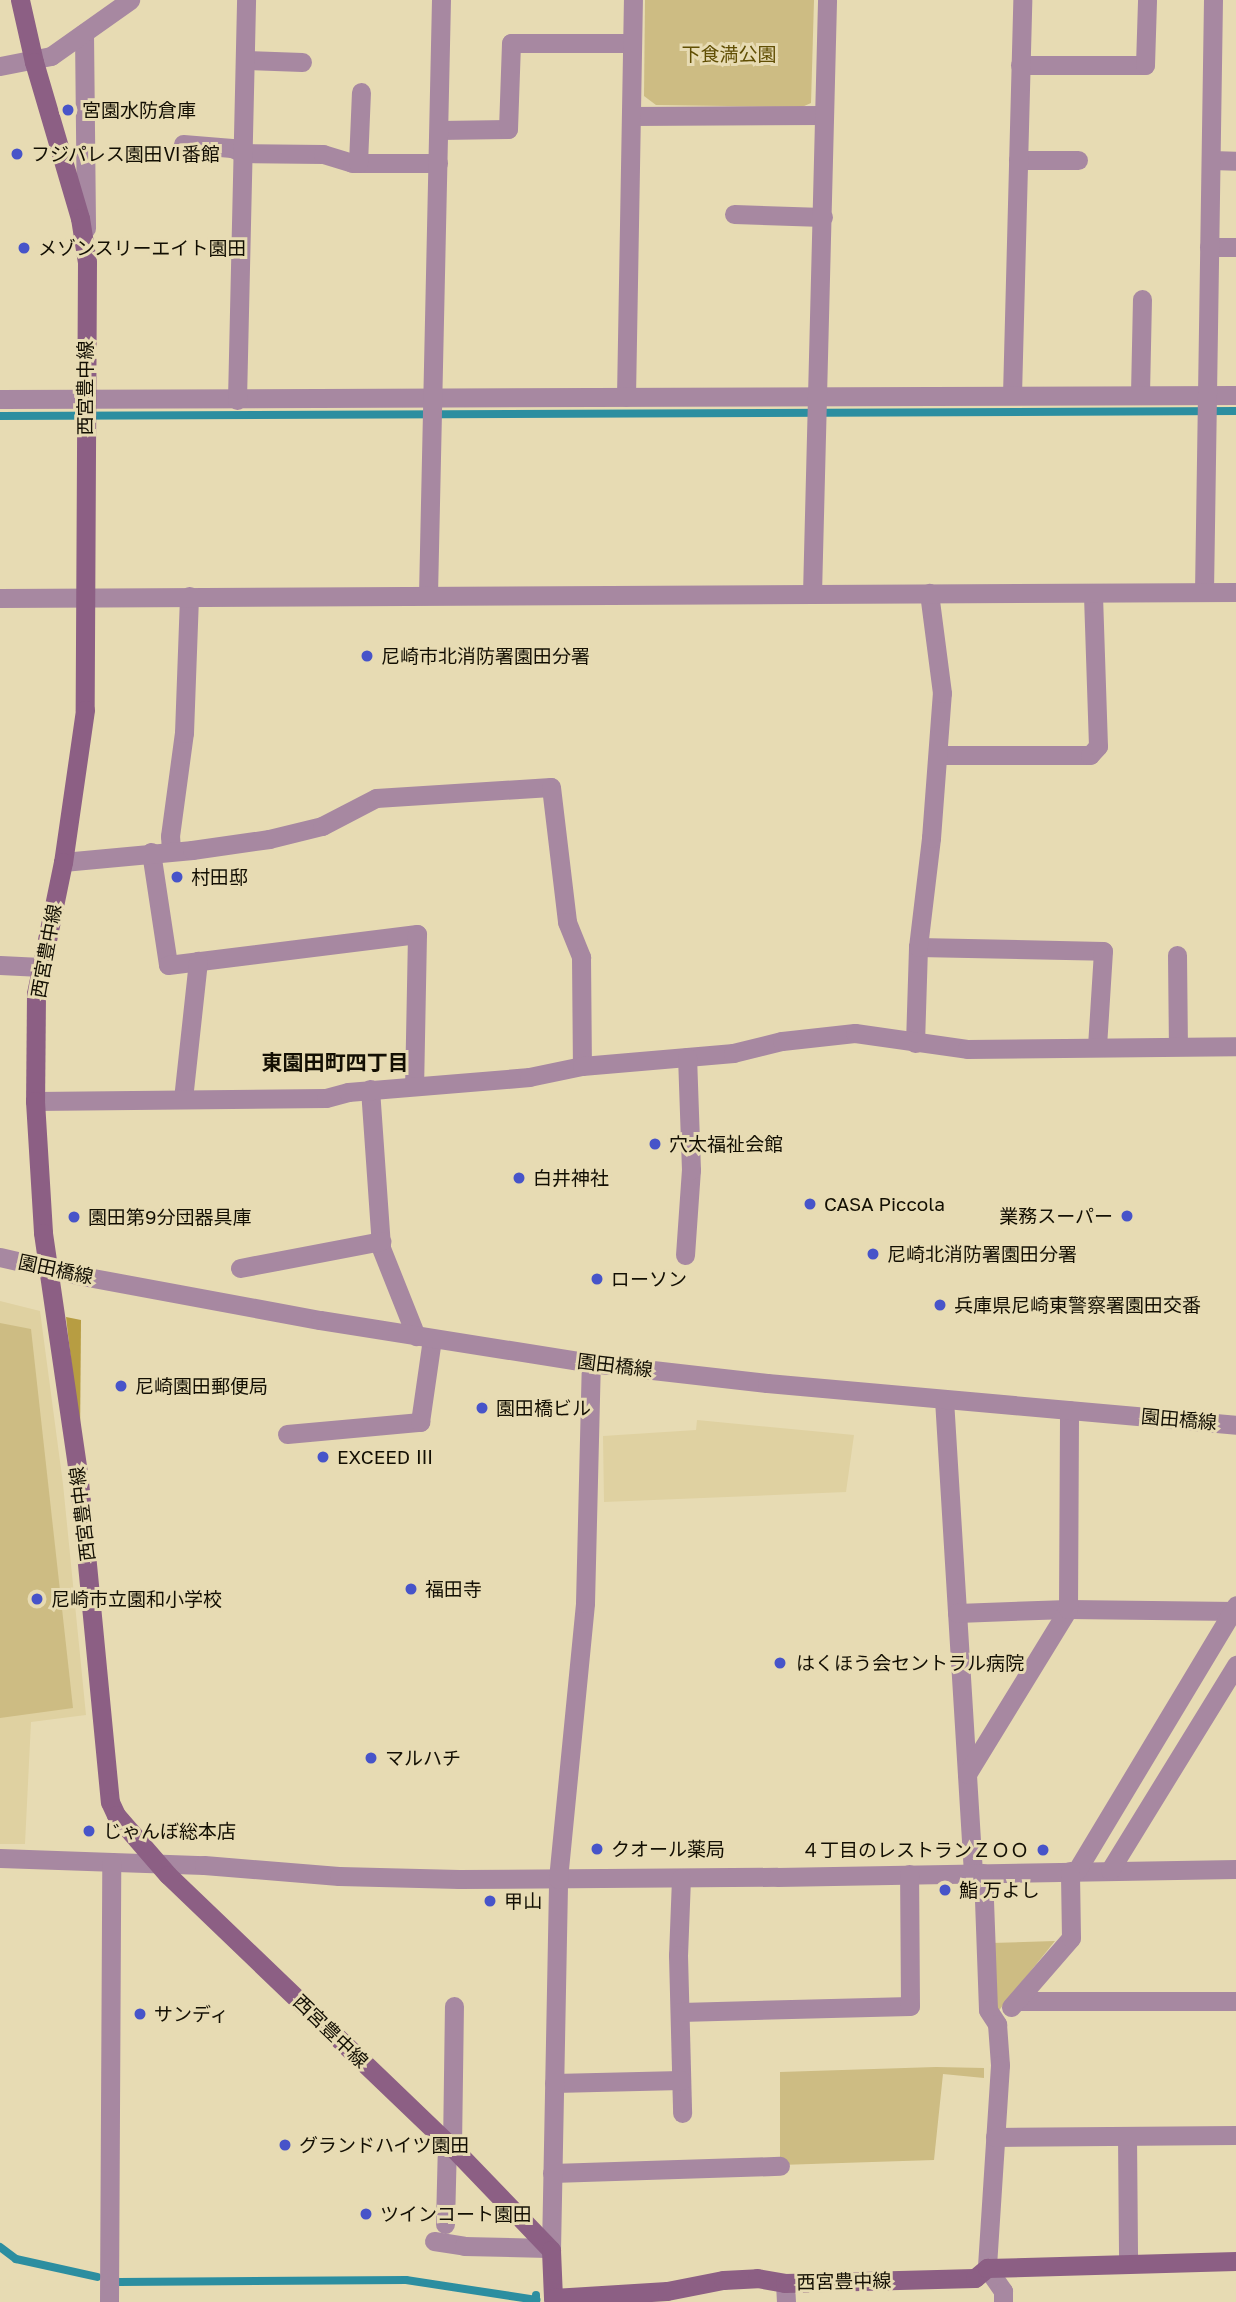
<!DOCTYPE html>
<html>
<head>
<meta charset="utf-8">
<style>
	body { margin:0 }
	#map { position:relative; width:1236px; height:2302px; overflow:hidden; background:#e7dbb3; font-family:"Golos Text","Noto Sans JP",sans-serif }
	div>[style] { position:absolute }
	.built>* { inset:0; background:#dfd1a1 }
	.green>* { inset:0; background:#cdbc83 }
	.forest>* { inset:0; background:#b79d42 }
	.stream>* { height:8px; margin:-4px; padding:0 4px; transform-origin:4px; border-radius:4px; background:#2c8ea0 }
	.minor>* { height:19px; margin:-9.5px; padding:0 9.5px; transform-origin:9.5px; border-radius:9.5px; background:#a788a1 }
	.tertiary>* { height:19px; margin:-9.5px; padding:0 9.5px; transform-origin:9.5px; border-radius:9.5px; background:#a788a1 }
	.secondary>* { height:19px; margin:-9.5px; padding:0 9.5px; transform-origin:9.5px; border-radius:9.5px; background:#8c5f84 }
	.dots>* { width:19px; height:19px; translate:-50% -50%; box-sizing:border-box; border:4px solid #e7dbb3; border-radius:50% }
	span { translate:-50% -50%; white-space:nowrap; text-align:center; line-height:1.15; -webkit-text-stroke:6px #e7dbb3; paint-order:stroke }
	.park-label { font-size:19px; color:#604e03 }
	.poi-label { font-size:19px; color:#130f03 }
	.left { translate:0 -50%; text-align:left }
	.right { translate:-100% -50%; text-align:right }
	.street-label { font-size:19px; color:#130f03 }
	.neighbourhood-label { font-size:21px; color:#130f03; font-weight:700 }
</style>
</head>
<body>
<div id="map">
	<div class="built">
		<i style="clip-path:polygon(0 1301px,40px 1311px,63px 1484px,86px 1715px,31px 1722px,25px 1844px,0 1844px)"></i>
		<i style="clip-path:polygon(697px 1420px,854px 1435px,846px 1492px,604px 1502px,603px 1436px,696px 1430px)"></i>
	</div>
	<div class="green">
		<i style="clip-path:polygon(645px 0,814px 0,811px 103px,802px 107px,656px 105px,644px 96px)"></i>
		<i style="clip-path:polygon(0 1323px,31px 1329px,73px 1708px,0 1718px)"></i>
		<i style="clip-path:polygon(1055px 1941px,996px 2014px,991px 1943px)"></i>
		<i style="clip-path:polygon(936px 2067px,984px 2068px,984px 2078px,943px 2074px,934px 2160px,780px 2165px,780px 2072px)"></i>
	</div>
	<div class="forest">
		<i style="clip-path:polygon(66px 1317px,81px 1320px,80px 1438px)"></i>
	</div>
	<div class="stream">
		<i style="left:0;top:416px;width:1236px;rotate:-0.23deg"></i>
		<i style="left:0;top:2247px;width:20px;rotate:37deg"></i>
		<i style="left:16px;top:2259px;width:83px;rotate:12.5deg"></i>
		<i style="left:119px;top:2282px;width:287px;rotate:-0.4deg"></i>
		<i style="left:406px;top:2280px;width:132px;rotate:8.7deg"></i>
		<i style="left:536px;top:2300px;width:5px;rotate:-90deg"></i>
	</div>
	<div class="minor">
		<i style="left:84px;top:33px;width:195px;rotate:89.4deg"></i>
		<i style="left:245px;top:60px;width:57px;rotate:2deg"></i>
		<i style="left:1020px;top:65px;width:125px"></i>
		<i style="left:1145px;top:65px;width:65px;rotate:-88.2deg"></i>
		<i style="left:0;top:66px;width:52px;rotate:-11.1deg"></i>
		<i style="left:51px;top:56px;width:97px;rotate:-35.3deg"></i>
		<i style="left:631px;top:116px;width:192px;rotate:-0.3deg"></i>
		<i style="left:439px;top:130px;width:69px;rotate:-0.8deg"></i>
		<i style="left:508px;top:129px;width:86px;rotate:-88deg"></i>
		<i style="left:511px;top:43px;width:121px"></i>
		<i style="left:183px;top:144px;width:49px;rotate:4.7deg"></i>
		<i style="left:232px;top:148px;width:12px;rotate:24deg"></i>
		<i style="left:243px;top:153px;width:80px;rotate:0.7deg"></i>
		<i style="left:323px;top:154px;width:30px;rotate:17deg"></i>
		<i style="left:352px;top:163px;width:86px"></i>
		<i style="left:1018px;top:160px;width:60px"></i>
		<i style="left:1211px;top:160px;width:25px;rotate:2deg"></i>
		<i style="left:358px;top:163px;width:71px;rotate:-87.6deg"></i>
		<i style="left:734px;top:214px;width:89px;rotate:1.9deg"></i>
		<i style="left:1209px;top:247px;width:27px"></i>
		<i style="left:1140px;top:394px;width:95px;rotate:-88.8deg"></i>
		<i style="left:1012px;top:395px;width:395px;rotate:-88.5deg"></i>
		<i style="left:626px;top:397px;width:397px;rotate:-89deg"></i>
		<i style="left:0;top:399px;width:1236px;rotate:-0.19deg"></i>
		<i style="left:237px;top:400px;width:400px;rotate:-88.7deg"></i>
		<i style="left:1204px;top:592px;width:592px;rotate:-89.13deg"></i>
		<i style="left:812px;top:594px;width:594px;rotate:-88.55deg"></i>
		<i style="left:428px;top:595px;width:595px;rotate:-88.75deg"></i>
		<i style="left:938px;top:755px;width:152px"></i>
		<i style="left:1090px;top:755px;width:12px;rotate:-48deg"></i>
		<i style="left:1098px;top:746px;width:153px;rotate:-91.9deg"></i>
		<i style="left:171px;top:850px;width:14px;rotate:-94deg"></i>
		<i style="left:170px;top:836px;width:104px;rotate:-82.3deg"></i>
		<i style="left:184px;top:733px;width:137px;rotate:-87.9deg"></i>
		<i style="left:151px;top:852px;width:114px;rotate:81.4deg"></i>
		<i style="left:168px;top:965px;width:251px;rotate:-7.1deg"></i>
		<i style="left:417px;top:934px;width:152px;rotate:91.1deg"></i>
		<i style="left:63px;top:862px;width:130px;rotate:-5.3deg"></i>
		<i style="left:192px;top:850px;width:78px;rotate:-8.1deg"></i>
		<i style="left:269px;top:839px;width:55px;rotate:-13.8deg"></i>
		<i style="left:322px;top:826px;width:61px;rotate:-27.4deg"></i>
		<i style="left:376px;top:798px;width:175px;rotate:-3.6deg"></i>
		<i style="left:551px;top:787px;width:136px;rotate:83.2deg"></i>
		<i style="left:567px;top:922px;width:38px;rotate:68deg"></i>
		<i style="left:581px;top:957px;width:109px;rotate:89.5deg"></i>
		<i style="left:918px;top:947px;width:185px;rotate:1.2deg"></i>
		<i style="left:1103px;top:951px;width:95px;rotate:93.6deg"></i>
		<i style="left:1177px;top:955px;width:91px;rotate:89.4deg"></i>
		<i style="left:0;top:965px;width:41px;rotate:2.8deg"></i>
		<i style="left:915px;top:1043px;width:96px;rotate:-88.2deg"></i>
		<i style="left:918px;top:947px;width:110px;rotate:-83.2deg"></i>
		<i style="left:931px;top:838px;width:145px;rotate:-85.7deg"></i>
		<i style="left:942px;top:693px;width:101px;rotate:-97.4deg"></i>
		<i style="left:370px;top:1089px;width:159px;rotate:86deg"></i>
		<i style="left:381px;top:1248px;width:95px;rotate:68.3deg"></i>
		<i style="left:183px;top:1099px;width:139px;rotate:-83.8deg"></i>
		<i style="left:35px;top:1101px;width:291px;rotate:-0.6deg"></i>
		<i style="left:326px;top:1098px;width:23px;rotate:-15deg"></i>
		<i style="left:348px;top:1092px;width:182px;rotate:-4.7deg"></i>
		<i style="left:529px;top:1077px;width:54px;rotate:-11.7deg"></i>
		<i style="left:582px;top:1066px;width:152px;rotate:-4.9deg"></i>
		<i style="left:733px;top:1053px;width:50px;rotate:-13.8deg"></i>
		<i style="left:782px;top:1041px;width:73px;rotate:-6.3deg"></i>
		<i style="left:855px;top:1033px;width:113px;rotate:8.1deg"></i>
		<i style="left:967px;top:1049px;width:269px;rotate:-0.6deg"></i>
		<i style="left:685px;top:1255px;width:85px;rotate:-86deg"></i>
		<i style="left:691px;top:1170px;width:113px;rotate:-92deg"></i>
		<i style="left:240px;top:1268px;width:144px;rotate:-10.8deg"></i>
		<i style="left:944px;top:1399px;width:475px;rotate:86.5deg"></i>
		<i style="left:287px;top:1434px;width:134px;rotate:-5.2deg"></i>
		<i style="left:420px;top:1422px;width:84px;rotate:-81.8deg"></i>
		<i style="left:957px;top:1613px;width:111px;rotate:-2.1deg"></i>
		<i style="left:1068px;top:1609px;width:168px;rotate:0.7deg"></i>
		<i style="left:967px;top:1774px;width:193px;rotate:-58.5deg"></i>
		<i style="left:1068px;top:1609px;width:199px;rotate:-89.7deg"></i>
		<i style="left:0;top:1858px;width:204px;rotate:2deg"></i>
		<i style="left:204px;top:1865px;width:135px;rotate:4.7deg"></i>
		<i style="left:339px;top:1876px;width:120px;rotate:1.4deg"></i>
		<i style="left:459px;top:1879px;width:318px;rotate:-0.4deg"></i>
		<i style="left:777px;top:1877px;width:459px;rotate:-1deg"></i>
		<i style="left:1077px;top:1870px;width:309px;rotate:-59deg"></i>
		<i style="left:1110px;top:1870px;width:241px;rotate:-58.4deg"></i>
		<i style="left:983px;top:1873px;width:137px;rotate:87.9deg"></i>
		<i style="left:988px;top:2010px;width:17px;rotate:57deg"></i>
		<i style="left:997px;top:2024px;width:41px;rotate:85.8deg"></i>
		<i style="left:1000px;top:2065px;width:203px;rotate:93.7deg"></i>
		<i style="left:987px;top:2268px;width:28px;rotate:55deg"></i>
		<i style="left:1003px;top:2291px;width:11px;rotate:90deg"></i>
		<i style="left:681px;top:1878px;width:77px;rotate:92.2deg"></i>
		<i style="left:678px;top:1955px;width:158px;rotate:88.5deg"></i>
		<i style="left:1017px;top:2001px;width:219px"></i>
		<i style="left:1011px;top:2007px;width:91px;rotate:-49deg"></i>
		<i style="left:1071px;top:1938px;width:67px;rotate:-90.9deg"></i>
		<i style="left:680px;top:2012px;width:230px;rotate:-1.5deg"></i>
		<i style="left:910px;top:2006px;width:132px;rotate:-90.4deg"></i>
		<i style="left:554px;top:2083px;width:127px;rotate:-1.4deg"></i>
		<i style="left:1127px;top:2136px;width:126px;rotate:89.5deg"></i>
		<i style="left:995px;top:2137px;width:241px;rotate:-0.5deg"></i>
		<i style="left:452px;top:2147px;width:141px;rotate:-89.2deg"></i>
		<i style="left:552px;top:2173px;width:228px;rotate:-1.8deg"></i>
		<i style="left:445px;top:2224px;width:82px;rotate:-88.6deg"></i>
		<i style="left:434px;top:2241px;width:30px;rotate:9deg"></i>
		<i style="left:464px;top:2246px;width:84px;rotate:1.4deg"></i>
		<i style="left:551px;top:2250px;width:371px;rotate:-88.9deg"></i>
		<i style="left:558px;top:1879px;width:277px;rotate:-84.4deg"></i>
		<i style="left:585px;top:1603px;width:240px;rotate:-88.6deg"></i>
		<i style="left:785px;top:2283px;width:19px;rotate:87deg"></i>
		<i style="left:109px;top:2302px;width:440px;rotate:-89.7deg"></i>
	</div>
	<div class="tertiary">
		<i style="left:0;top:598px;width:1236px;rotate:-0.28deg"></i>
		<i style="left:0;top:1257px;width:84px;rotate:13deg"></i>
		<i style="left:82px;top:1276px;width:242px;rotate:10.5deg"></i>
		<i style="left:320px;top:1320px;width:274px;rotate:9deg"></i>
		<i style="left:591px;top:1363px;width:177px;rotate:6.5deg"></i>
		<i style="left:767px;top:1383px;width:471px;rotate:5.1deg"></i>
	</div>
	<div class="secondary">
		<i style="left:20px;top:0;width:64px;rotate:77.3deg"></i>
		<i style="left:34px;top:62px;width:163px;rotate:73.6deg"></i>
		<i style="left:80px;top:218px;width:45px;rotate:81deg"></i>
		<i style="left:87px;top:262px;width:448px;rotate:90.3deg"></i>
		<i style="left:85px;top:710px;width:154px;rotate:98.2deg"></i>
		<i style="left:63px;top:862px;width:135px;rotate:101.6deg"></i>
		<i style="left:36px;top:994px;width:107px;rotate:90.5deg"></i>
		<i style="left:35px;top:1101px;width:132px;rotate:86.5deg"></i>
		<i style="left:43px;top:1233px;width:251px;rotate:81.7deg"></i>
		<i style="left:79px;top:1481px;width:322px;rotate:84.5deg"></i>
		<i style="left:110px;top:1802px;width:14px;rotate:65deg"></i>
		<i style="left:116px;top:1815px;width:79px;rotate:49.1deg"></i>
		<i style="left:168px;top:1875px;width:393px;rotate:43.8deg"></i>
		<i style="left:452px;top:2147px;width:143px;rotate:46.1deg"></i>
		<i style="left:551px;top:2250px;width:48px;rotate:87.6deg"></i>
		<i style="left:553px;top:2298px;width:114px;rotate:-3.5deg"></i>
		<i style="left:667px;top:2291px;width:57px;rotate:-11.1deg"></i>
		<i style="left:723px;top:2280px;width:34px;rotate:-3deg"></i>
		<i style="left:757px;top:2278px;width:28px;rotate:10deg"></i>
		<i style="left:785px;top:2283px;width:190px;rotate:-1.5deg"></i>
		<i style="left:975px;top:2278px;width:16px;rotate:-40deg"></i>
		<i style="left:987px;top:2268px;width:249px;rotate:-1.6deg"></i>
	</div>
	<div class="dots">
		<i style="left:68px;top:110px;background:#4754c9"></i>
		<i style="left:17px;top:154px;background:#4754c9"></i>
		<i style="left:24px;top:248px;background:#4754c9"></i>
		<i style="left:367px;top:656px;background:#4754c9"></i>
		<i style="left:177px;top:877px;background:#4754c9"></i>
		<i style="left:655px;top:1144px;background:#4754c9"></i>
		<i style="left:519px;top:1178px;background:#4754c9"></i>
		<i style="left:810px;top:1204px;background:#4754c9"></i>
		<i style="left:1127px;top:1216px;background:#4754c9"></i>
		<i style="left:74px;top:1217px;background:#4754c9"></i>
		<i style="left:873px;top:1254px;background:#4754c9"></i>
		<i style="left:597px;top:1279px;background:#4754c9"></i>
		<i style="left:940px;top:1305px;background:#4754c9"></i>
		<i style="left:121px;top:1386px;background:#4754c9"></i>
		<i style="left:482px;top:1408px;background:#4754c9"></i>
		<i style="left:323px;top:1457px;background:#4754c9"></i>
		<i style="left:411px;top:1589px;background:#4754c9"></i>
		<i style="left:37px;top:1599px;background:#4754c9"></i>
		<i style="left:780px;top:1663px;background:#4754c9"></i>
		<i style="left:371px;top:1758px;background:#4754c9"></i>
		<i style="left:89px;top:1831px;background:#4754c9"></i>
		<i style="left:597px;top:1849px;background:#4754c9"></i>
		<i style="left:1043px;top:1850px;background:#4754c9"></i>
		<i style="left:945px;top:1890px;background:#4754c9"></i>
		<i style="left:490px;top:1901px;background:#4754c9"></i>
		<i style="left:140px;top:2014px;background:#4754c9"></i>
		<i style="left:285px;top:2145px;background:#4754c9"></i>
		<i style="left:366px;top:2214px;background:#4754c9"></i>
	</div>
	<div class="park-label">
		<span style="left:729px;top:54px">下食満公園</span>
	</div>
	<div class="poi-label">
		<span class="left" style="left:82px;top:110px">宮園水防倉庫</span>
		<span class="left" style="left:31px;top:154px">フジパレス園田Ⅵ番館</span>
		<span class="left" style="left:38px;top:248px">メゾンスリーエイト園田</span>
		<span class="left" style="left:381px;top:656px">尼崎市北消防署園田分署</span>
		<span class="left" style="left:191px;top:877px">村田邸</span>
		<span class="left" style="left:669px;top:1144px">穴太福祉会館</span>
		<span class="left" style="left:533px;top:1178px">白井神社</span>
		<span class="left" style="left:824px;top:1204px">CASA Piccola</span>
		<span class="right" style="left:1113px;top:1216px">業務スーパー</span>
		<span class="left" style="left:88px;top:1217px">園田第9分団器具庫</span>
		<span class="left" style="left:887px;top:1254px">尼崎北消防署園田分署</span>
		<span class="left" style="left:611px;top:1279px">ローソン</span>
		<span class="left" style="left:954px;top:1305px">兵庫県尼崎東警察署園田交番</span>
		<span class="left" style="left:135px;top:1386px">尼崎園田郵便局</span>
		<span class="left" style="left:496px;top:1408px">園田橋ビル</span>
		<span class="left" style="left:337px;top:1457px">EXCEED Ⅲ</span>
		<span class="left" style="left:425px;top:1589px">福田寺</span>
		<span class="left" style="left:51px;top:1599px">尼崎市立園和小学校</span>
		<span class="left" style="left:796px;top:1663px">はくほう会セントラル病院</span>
		<span class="left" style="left:385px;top:1758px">マルハチ</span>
		<span class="left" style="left:103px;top:1831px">じゃんぼ総本店</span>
		<span class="left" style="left:611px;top:1849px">クオール薬局</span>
		<span class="right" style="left:1029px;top:1850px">４丁目のレストランＺＯＯ</span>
		<span class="left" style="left:959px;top:1890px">鮨 万よし</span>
		<span class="left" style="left:504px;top:1901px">甲山</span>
		<span class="left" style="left:154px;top:2014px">サンディ</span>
		<span class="left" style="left:299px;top:2145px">グランドハイツ園田</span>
		<span class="left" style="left:380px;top:2214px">ツインコート園田</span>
	</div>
	<div class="street-label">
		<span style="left:85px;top:388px;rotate:-90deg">西宮豊中線</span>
		<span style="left:46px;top:951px;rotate:-80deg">西宮豊中線</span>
		<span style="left:56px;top:1269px;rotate:12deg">園田橋線</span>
		<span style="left:615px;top:1365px;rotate:7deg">園田橋線</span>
		<span style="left:1179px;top:1419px;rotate:5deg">園田橋線</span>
		<span style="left:82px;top:1514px;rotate:-97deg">西宮豊中線</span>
		<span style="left:331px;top:2031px;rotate:44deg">西宮豊中線</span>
		<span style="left:844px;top:2281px;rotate:-1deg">西宮豊中線</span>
	</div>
	<div class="neighbourhood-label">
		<span style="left:335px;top:1062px">東園田町四丁目</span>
	</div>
</div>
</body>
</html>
